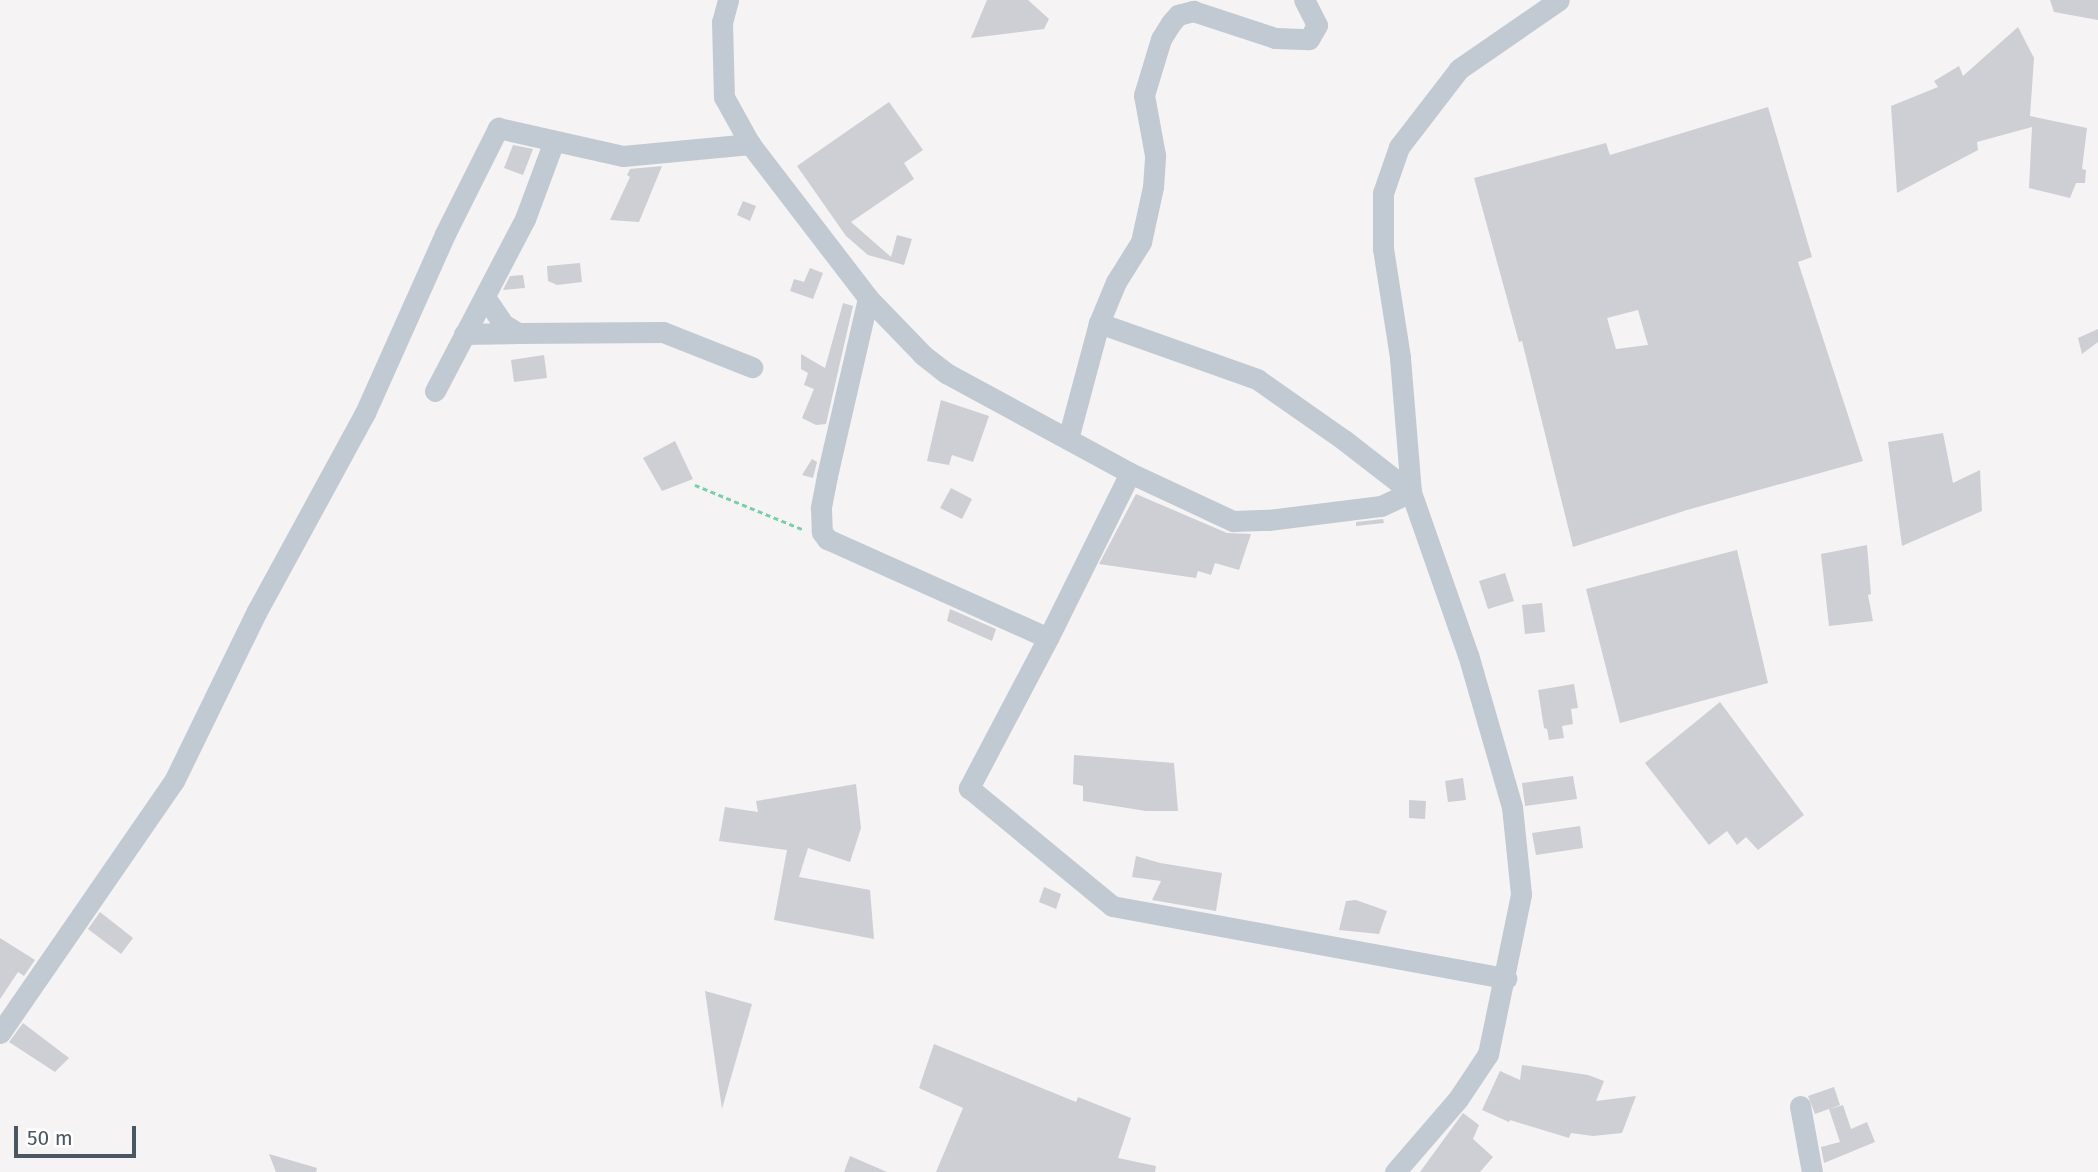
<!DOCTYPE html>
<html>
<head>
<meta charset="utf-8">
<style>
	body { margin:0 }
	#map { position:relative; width:2098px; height:1172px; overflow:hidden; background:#f5f3f3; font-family:"Fira Sans",sans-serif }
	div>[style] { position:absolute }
	.building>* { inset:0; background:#cdcfd5 }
	.path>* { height:2.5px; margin-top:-1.25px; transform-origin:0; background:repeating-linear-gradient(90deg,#7ad0a6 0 5px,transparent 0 8.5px) }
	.minor>* { height:21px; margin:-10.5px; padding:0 10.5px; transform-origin:10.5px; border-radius:10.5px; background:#c1cad2 }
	span { translate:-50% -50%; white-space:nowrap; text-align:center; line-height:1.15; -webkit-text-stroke:5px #fff; paint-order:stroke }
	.scale { position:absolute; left:14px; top:1126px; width:122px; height:32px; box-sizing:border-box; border:4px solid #4a5661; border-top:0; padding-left:9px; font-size:21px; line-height:24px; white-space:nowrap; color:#4a5661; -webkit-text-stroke:5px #fff; paint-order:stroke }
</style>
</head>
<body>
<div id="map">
	<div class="building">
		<i style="clip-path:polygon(987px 0,1028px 0,1049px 19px,1044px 29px,971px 38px)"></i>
		<i style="clip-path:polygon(2050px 0,2098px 0,2098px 20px,2054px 12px)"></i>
		<i style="clip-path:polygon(2018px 27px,2034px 58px,2030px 116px,2087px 128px,2082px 169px,2086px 170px,2085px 183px,2076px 183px,2070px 198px,2029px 188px,2032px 127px,1977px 142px,1978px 150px,1897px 193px,1891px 106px,1938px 87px,1934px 81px,1959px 66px,1963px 76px)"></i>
		<i style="clip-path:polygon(889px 102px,923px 150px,904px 163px,914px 179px,851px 222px,891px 257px,897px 235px,912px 239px,904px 265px,868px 255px,846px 236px,797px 166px)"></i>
		<i style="clip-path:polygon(evenodd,1768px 107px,1812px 257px,1798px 262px,1863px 461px,1687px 510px,1573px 547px,1522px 341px,1519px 342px,1474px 178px,1606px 143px,1610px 155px,1768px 107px,1638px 310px,1648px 345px,1616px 349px,1607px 318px,1638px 310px)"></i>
		<i style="clip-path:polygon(513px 145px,533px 149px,523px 175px,504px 168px)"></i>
		<i style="clip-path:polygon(662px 166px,639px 222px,610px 220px,630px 177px,627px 175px,630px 169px)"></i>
		<i style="clip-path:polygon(743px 201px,756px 206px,750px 221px,737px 215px)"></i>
		<i style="clip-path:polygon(580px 263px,582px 282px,557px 285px,548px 281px,547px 266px)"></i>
		<i style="clip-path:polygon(810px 268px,823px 273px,813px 299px,790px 291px,794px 279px,804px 282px)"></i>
		<i style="clip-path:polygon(523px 275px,525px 288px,503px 290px,510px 276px)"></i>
		<i style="clip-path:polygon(843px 303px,853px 306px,826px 424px,816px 425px,802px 418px,814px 389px,804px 385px,808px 373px,801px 369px,801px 354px,825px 368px)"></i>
		<i style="clip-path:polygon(2098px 329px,2098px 342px,2082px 354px,2078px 338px)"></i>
		<i style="clip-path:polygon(544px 355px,547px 378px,514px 382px,511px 360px)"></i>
		<i style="clip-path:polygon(941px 400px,989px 416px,973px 462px,952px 455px,949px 465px,927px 461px)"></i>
		<i style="clip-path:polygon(1943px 433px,1953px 483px,1980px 470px,1982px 511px,1902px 546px,1888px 442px)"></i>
		<i style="clip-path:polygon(675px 441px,693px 479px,662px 491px,643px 458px)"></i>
		<i style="clip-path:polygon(812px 459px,817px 462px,813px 478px,802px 475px)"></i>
		<i style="clip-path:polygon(951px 488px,972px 499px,962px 519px,940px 508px)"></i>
		<i style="clip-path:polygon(1136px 494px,1227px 533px,1251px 534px,1239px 570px,1215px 563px,1211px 575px,1198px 571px,1196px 578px,1099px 564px)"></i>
		<i style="clip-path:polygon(1383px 519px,1384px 523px,1356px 526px,1356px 522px)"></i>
		<i style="clip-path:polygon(1867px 545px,1871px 594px,1868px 595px,1873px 621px,1829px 626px,1821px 554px)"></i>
		<i style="clip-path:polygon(1737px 550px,1768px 683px,1620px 723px,1586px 589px)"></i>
		<i style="clip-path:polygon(1505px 573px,1514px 601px,1488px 609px,1479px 581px)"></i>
		<i style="clip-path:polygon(1542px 603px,1545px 632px,1525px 634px,1522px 605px)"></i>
		<i style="clip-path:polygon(950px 609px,996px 629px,992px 641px,947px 621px)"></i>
		<i style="clip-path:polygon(1574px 684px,1578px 708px,1571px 709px,1573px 724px,1562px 726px,1564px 738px,1549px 740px,1547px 729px,1544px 728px,1538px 690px)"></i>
		<i style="clip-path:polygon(1720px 702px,1804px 815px,1758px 850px,1746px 837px,1737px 845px,1727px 831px,1709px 845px,1645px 763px)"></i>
		<i style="clip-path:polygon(1074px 755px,1174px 763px,1178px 811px,1146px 811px,1083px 801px,1083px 786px,1073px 784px)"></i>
		<i style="clip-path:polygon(1573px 776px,1577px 799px,1525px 806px,1522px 783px)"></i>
		<i style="clip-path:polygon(1463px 778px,1466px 800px,1448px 802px,1445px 781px)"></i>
		<i style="clip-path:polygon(856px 784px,861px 828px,850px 862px,808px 848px,799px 877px,870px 890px,874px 939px,774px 920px,787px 850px,719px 841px,725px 807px,758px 812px,756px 801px)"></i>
		<i style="clip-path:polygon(1409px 800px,1426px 801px,1425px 819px,1409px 818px)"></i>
		<i style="clip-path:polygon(1580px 826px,1583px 848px,1536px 855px,1532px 833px)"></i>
		<i style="clip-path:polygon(1136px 856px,1160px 863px,1222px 873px,1216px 911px,1152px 900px,1161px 881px,1132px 877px)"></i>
		<i style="clip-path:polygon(1044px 887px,1061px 894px,1056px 909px,1039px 902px)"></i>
		<i style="clip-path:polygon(1356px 900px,1387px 911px,1379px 934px,1339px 930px,1346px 901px)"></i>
		<i style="clip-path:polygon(100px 912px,133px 938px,121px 954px,88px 929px)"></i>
		<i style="clip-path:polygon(0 938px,35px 960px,24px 976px,18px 972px,0 999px)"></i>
		<i style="clip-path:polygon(705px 991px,752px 1004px,722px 1109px)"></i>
		<i style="clip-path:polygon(23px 1023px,69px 1058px,55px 1072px,9px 1042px)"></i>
		<i style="clip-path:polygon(934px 1044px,1076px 1102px,1078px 1097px,1131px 1118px,1118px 1158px,1156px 1166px,1155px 1172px,936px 1172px,963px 1108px,919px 1088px)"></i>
		<i style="clip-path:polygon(1522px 1065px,1588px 1075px,1604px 1081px,1596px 1101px,1636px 1096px,1622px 1133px,1593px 1136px,1571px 1133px,1569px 1138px,1510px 1120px,1509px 1122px,1482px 1110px,1500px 1071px,1520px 1080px)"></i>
		<i style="clip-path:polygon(1834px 1087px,1840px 1105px,1830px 1109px,1843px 1105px,1851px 1129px,1867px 1122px,1875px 1142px,1824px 1163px,1821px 1147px,1840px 1142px,1829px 1109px,1815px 1114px,1808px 1096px)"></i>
		<i style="clip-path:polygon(1463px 1113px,1479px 1125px,1473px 1139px,1493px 1157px,1480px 1172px,1420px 1172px)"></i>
		<i style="clip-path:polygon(269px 1154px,317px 1168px,316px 1172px,276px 1172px)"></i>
		<i style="clip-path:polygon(850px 1156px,887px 1172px,844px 1172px)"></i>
	</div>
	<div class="path">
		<i style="left:695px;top:485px;width:118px;rotate:22.4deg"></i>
	</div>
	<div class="minor">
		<i style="left:728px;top:0;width:23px;rotate:105deg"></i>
		<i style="left:722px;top:22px;width:75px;rotate:88.5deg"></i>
		<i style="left:724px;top:97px;width:54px;rotate:61deg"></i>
		<i style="left:750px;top:144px;width:194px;rotate:52.5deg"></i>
		<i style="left:868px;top:298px;width:79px;rotate:46deg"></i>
		<i style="left:923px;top:355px;width:29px;rotate:38deg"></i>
		<i style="left:946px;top:373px;width:209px;rotate:28.5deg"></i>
		<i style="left:1130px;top:473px;width:114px;rotate:25deg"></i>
		<i style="left:1233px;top:521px;width:35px;rotate:-2deg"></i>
		<i style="left:1268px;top:520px;width:114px;rotate:-7.1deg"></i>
		<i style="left:1381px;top:506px;width:33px;rotate:-25deg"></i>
		<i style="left:1411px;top:492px;width:85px;rotate:-142.2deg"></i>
		<i style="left:1344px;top:440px;width:106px;rotate:-145deg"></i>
		<i style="left:1257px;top:379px;width:168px;rotate:-160.5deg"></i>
		<i style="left:1099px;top:323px;width:120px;rotate:105deg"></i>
		<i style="left:485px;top:297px;width:32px;rotate:56deg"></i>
		<i style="left:503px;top:324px;width:17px;rotate:31deg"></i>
		<i style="left:518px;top:333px;width:145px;rotate:-0.4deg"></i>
		<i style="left:663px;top:332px;width:96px;rotate:21.5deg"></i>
		<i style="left:868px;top:298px;width:183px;rotate:103deg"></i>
		<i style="left:827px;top:476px;width:33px;rotate:101deg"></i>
		<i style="left:821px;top:508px;width:24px;rotate:88deg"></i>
		<i style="left:822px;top:532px;width:9px;rotate:54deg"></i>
		<i style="left:827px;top:539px;width:242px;rotate:24.1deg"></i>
		<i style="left:1099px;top:323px;width:44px;rotate:-67.5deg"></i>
		<i style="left:1116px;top:282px;width:47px;rotate:-58deg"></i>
		<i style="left:1141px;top:242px;width:56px;rotate:-77.7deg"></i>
		<i style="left:1153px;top:187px;width:32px;rotate:-86deg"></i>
		<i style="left:1155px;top:155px;width:61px;rotate:-100.4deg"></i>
		<i style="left:1144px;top:95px;width:59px;rotate:-73.1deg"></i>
		<i style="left:1161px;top:39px;width:19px;rotate:-58deg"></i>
		<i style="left:1171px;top:23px;width:11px;rotate:-49deg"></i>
		<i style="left:1178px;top:15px;width:16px;rotate:-15deg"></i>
		<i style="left:1193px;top:11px;width:86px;rotate:18.2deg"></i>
		<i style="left:1275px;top:38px;width:34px;rotate:2deg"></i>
		<i style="left:1309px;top:39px;width:16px;rotate:-60deg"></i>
		<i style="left:1317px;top:25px;width:28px;rotate:-117deg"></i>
		<i style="left:464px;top:334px;width:54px;rotate:-1.1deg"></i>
		<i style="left:435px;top:391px;width:194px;rotate:-62.4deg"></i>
		<i style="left:525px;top:219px;width:83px;rotate:-69.6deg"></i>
		<i style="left:1130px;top:473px;width:184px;rotate:116.4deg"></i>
		<i style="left:1048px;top:638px;width:170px;rotate:117.8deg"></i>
		<i style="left:969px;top:788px;width:185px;rotate:39.5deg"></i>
		<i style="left:1112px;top:906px;width:401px;rotate:10.4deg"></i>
		<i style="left:0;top:1033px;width:306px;rotate:-55.4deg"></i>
		<i style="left:174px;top:781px;width:189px;rotate:-64deg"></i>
		<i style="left:257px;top:611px;width:226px;rotate:-61.4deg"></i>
		<i style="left:365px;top:413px;width:196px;rotate:-65.9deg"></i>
		<i style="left:445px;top:234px;width:119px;rotate:-63.4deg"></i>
		<i style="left:498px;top:128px;width:128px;rotate:12.6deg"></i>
		<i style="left:623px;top:156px;width:128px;rotate:-5.4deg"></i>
		<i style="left:1800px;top:1106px;width:67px;rotate:79.7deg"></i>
		<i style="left:1395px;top:1172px;width:96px;rotate:-49.2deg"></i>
		<i style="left:1458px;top:1099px;width:54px;rotate:-56.3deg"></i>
		<i style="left:1488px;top:1054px;width:163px;rotate:-78.3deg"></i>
		<i style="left:1521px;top:894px;width:87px;rotate:-95.9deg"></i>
		<i style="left:1512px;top:807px;width:158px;rotate:-106.1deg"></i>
		<i style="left:1468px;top:655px;width:173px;rotate:-109.3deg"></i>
		<i style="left:1411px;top:492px;width:135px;rotate:-94.7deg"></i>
		<i style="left:1400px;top:357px;width:110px;rotate:-98.9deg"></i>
		<i style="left:1383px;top:248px;width:55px;rotate:-90deg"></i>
		<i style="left:1383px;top:193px;width:49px;rotate:-70.8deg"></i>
		<i style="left:1399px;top:147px;width:98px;rotate:-52.4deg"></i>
		<i style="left:1459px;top:69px;width:121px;rotate:-34.6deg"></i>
	</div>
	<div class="scale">50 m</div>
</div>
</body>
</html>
